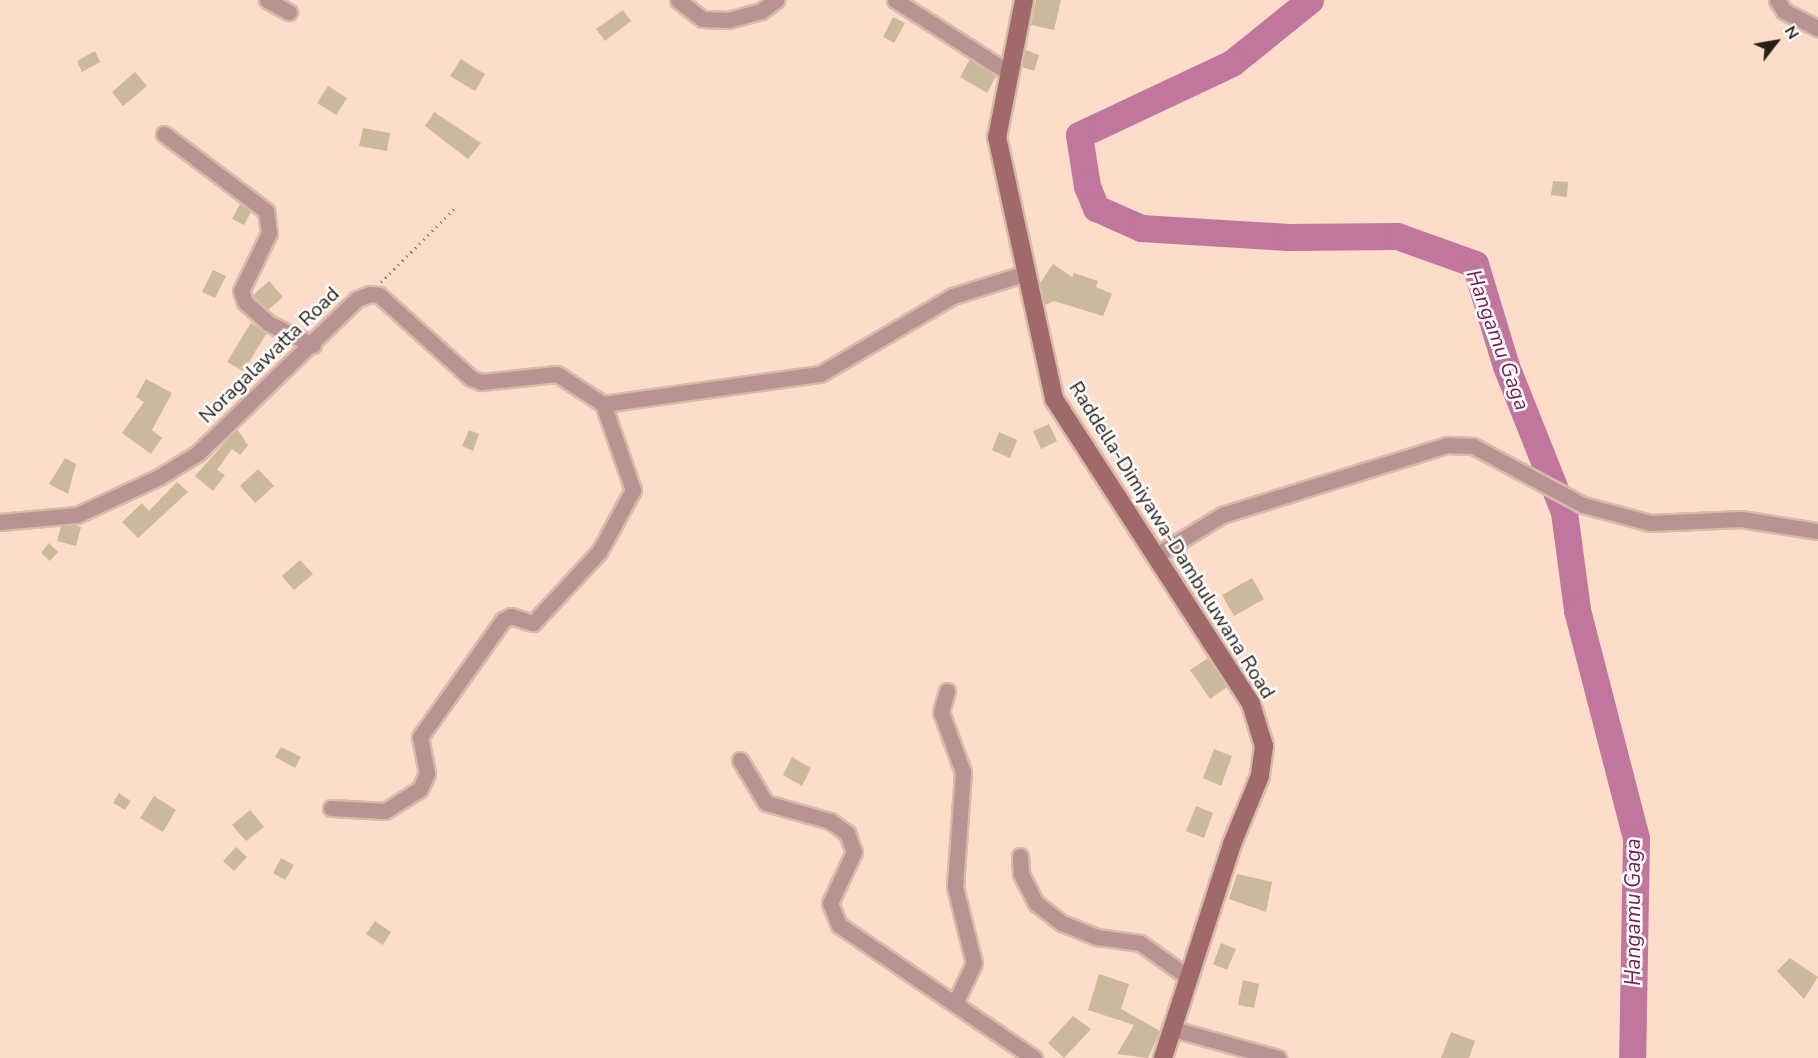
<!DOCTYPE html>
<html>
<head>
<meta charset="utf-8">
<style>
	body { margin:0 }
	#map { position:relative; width:1818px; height:1058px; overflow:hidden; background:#fddcc9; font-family:"Nunito Sans",sans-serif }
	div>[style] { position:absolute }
	.river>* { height:27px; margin:-13.5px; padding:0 13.5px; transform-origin:13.5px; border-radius:13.5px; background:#c0769d }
	.building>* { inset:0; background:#cab99b }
	.path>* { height:3px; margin-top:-1.5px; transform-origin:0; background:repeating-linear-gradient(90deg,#9f887a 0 1.5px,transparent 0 6px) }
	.roads { filter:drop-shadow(2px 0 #d7baa9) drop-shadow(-2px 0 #d7baa9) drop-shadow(0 2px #d7baa9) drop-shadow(0 -2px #d7baa9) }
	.street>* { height:15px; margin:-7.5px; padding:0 7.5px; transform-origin:7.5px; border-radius:7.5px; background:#b99292 }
	.secondary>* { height:18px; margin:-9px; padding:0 9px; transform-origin:9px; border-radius:9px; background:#a16a6a }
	span { translate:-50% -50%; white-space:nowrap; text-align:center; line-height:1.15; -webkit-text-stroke:5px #fff; paint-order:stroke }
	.street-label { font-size:20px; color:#291d17 }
	.water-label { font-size:21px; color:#751d52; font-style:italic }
	.north { position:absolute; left:1746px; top:12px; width:60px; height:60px; -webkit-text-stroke:4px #fff; paint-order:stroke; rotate:59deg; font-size:16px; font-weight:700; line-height:24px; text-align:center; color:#291d17 }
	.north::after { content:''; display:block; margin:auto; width:21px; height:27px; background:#291d17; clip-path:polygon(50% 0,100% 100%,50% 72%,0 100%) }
</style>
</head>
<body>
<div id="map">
	<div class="river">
		<i style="left:1310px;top:0;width:100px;rotate:141.1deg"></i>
		<i style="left:1232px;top:63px;width:169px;rotate:154.8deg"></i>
		<i style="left:1079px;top:135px;width:52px;rotate:81.1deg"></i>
		<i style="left:1087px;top:186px;width:24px;rotate:68deg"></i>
		<i style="left:1096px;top:208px;width:49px;rotate:24deg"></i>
		<i style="left:1141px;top:228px;width:148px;rotate:3.5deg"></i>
		<i style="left:1289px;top:237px;width:108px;rotate:-0.5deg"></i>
		<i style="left:1397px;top:236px;width:83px;rotate:19.7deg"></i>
		<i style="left:1475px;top:264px;width:107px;rotate:73.1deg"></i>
		<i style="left:1506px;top:366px;width:157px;rotate:68.3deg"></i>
		<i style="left:1564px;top:512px;width:99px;rotate:82.4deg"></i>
		<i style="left:1577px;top:610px;width:236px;rotate:75.5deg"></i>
		<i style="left:1636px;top:838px;width:220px;rotate:91deg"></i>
	</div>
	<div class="building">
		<i style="clip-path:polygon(1036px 0,1061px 0,1054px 30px,1031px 25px)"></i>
		<i style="clip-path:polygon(623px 10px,631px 21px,605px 41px,596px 29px)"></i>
		<i style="clip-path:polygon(893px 17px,905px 23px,894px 43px,883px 37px)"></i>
		<i style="clip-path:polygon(1026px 50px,1039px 55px,1034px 71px,1022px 67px)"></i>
		<i style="clip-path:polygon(95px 51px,100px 62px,82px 72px,77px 61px)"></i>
		<i style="clip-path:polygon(461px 59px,485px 74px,475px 91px,450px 76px)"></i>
		<i style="clip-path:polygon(970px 59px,996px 76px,987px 93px,960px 77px)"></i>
		<i style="clip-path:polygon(135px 72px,147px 86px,123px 106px,112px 92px)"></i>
		<i style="clip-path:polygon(328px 86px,347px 98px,336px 115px,317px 103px)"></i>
		<i style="clip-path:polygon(434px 112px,481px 143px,468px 159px,425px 126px)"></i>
		<i style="clip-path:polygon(363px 128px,390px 133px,387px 151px,359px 146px)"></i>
		<i style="clip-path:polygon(1553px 181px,1568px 182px,1567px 197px,1551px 195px)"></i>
		<i style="clip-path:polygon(240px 204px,251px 212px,244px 225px,232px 219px)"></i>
		<i style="clip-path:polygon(1053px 264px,1072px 277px,1074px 273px,1098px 281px,1096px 287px,1112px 294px,1103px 316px,1054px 301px,1045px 305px,1040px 283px)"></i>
		<i style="clip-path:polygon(213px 270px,226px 276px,215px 298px,202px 292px)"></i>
		<i style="clip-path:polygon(269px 281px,283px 297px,268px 310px,253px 295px)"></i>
		<i style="clip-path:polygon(251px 323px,267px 333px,243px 371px,227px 362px)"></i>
		<i style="clip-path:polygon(146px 379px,172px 393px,152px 430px,162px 438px,151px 454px,122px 433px,144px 402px,136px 397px)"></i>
		<i style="clip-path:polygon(1049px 424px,1057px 441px,1041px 449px,1033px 431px)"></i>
		<i style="clip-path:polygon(237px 429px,248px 445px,240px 455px,232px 449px,217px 470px,225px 475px,213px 491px,195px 476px)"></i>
		<i style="clip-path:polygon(469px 430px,479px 434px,473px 451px,462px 446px)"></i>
		<i style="clip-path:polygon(999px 432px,1017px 440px,1010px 458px,992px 450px)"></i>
		<i style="clip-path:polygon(65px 458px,76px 464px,68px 494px,49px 484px)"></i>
		<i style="clip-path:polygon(258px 469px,274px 486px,255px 503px,240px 486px)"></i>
		<i style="clip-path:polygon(177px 482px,188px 492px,138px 538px,122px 522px,142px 503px,149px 511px)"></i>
		<i style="clip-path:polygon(74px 525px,81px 527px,76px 546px,57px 541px,61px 526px)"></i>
		<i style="clip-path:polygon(49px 543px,58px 552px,50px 561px,41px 553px)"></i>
		<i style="clip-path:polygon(300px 560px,313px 574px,294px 590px,282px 576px)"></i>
		<i style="clip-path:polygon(1252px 578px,1264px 599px,1234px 616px,1222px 595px)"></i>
		<i style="clip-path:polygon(1208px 658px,1227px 687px,1210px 699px,1190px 670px)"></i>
		<i style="clip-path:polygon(281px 747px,301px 757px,295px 768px,275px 757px)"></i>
		<i style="clip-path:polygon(1214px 749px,1232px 756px,1221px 786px,1203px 778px)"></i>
		<i style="clip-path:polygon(792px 757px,811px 768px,802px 786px,783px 775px)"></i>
		<i style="clip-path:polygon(119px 793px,131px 801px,125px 810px,113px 803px)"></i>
		<i style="clip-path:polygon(154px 796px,176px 810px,163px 832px,140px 818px)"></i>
		<i style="clip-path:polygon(1196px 806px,1213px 813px,1204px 838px,1186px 831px)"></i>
		<i style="clip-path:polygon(250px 810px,264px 827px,246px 841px,232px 825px)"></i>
		<i style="clip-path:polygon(236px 847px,247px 857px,234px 871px,223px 861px)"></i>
		<i style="clip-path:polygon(281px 858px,294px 865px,285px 880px,273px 873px)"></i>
		<i style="clip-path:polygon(1237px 874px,1272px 882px,1266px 912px,1229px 899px)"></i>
		<i style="clip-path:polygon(375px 921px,391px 932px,383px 945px,366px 934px)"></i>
		<i style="clip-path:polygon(1221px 943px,1236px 949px,1227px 970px,1213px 964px)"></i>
		<i style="clip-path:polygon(1790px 958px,1818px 977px,1804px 999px,1777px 971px)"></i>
		<i style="clip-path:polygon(1099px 974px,1129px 984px,1121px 1009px,1160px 1031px,1148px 1058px,1117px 1054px,1134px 1025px,1088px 1010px)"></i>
		<i style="clip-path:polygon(1243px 980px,1259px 984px,1254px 1008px,1238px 1005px)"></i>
		<i style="clip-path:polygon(1073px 1016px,1091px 1029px,1064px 1058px,1048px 1043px)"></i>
		<i style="clip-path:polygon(1451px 1032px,1475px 1041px,1469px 1058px,1441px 1058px)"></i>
	</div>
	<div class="path">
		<i style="left:381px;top:282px;width:106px;rotate:-45deg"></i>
	</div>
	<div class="roads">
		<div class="street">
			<i style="left:267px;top:0;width:25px;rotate:29deg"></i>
			<i style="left:678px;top:0;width:31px;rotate:38deg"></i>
			<i style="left:702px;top:19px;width:26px;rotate:2deg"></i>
			<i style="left:728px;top:20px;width:34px;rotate:-15deg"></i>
			<i style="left:761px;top:11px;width:19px;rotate:-36deg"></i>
			<i style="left:895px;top:0;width:132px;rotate:32.6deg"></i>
			<i style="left:1777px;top:0;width:13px;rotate:58deg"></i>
			<i style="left:1784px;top:11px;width:38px;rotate:27deg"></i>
			<i style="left:164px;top:134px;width:128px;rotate:37deg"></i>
			<i style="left:266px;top:211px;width:22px;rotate:82deg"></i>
			<i style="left:269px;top:233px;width:64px;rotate:115.8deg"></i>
			<i style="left:241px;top:291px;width:12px;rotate:70deg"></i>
			<i style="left:245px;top:302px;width:31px;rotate:42deg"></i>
			<i style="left:268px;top:323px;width:50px;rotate:26.1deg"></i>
			<i style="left:0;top:522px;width:77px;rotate:-5.2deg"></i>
			<i style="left:77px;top:515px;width:90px;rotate:-24.9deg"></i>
			<i style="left:159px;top:477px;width:46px;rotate:-31.6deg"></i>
			<i style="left:198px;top:453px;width:221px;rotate:-44.1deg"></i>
			<i style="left:357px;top:299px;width:14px;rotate:-21deg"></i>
			<i style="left:370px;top:294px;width:9px;rotate:6deg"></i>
			<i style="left:379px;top:295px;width:124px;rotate:42.1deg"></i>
			<i style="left:471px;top:378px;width:11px;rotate:22deg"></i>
			<i style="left:481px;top:382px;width:76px;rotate:-6deg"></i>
			<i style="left:557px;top:374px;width:55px;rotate:33.1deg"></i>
			<i style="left:603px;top:404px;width:219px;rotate:-7.9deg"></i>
			<i style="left:820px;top:374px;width:154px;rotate:-30.4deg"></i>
			<i style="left:953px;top:296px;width:73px;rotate:-17.4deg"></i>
			<i style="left:1155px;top:556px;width:79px;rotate:-31.5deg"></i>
			<i style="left:1222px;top:515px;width:236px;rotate:-17.3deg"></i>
			<i style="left:1447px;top:445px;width:26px;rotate:2deg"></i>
			<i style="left:1473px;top:446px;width:125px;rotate:28.2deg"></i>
			<i style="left:1583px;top:505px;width:69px;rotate:15deg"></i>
			<i style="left:1650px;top:523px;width:91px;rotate:-2.5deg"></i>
			<i style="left:1741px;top:519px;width:78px;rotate:8.9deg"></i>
			<i style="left:947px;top:691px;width:22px;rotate:106deg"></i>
			<i style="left:941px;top:712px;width:64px;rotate:69.9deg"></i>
			<i style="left:963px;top:772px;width:115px;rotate:94deg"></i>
			<i style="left:955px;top:887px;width:78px;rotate:76deg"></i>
			<i style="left:974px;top:963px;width:44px;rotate:115.4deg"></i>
			<i style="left:740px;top:760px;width:50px;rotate:58.8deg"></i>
			<i style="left:766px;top:803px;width:66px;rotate:15.7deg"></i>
			<i style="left:830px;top:821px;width:21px;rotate:35deg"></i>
			<i style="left:847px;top:833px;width:20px;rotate:70deg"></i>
			<i style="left:854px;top:852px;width:56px;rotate:115.2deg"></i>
			<i style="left:830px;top:903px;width:24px;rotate:68deg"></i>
			<i style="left:839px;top:925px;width:236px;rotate:34.3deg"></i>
			<i style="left:331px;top:808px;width:54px;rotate:3.2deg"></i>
			<i style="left:385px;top:811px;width:41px;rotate:-32.2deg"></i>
			<i style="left:420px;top:789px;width:17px;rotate:-66deg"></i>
			<i style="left:427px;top:773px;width:37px;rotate:-101deg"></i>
			<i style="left:420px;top:737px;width:143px;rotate:-54.6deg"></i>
			<i style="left:503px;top:620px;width:9px;rotate:-27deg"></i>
			<i style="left:511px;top:616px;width:23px;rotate:18deg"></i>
			<i style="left:533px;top:623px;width:97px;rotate:-47.1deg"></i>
			<i style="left:599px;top:552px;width:71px;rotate:-61.3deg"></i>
			<i style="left:633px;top:490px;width:91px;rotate:-109.2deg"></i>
			<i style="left:1020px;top:856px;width:18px;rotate:87deg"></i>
			<i style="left:1021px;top:874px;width:33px;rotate:63deg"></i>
			<i style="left:1036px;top:903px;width:33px;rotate:38deg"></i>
			<i style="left:1062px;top:923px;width:38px;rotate:22deg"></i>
			<i style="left:1097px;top:937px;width:43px;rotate:7.9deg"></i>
			<i style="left:1140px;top:943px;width:59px;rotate:35.3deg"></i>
			<i style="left:1173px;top:1029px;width:109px;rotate:15.4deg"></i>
		</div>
		<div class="secondary">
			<i style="left:1024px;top:0;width:140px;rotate:101.1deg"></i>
			<i style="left:997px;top:137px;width:268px;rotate:77.7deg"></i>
			<i style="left:1054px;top:399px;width:363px;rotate:57.1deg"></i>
			<i style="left:1251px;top:704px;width:44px;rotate:72.8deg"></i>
			<i style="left:1264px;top:746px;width:30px;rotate:98deg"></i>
			<i style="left:1260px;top:776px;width:74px;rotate:112.4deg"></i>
			<i style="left:1232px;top:844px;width:225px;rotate:107.9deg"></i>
		</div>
	</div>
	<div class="street-label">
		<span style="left:269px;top:355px;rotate:-44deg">Noragalawatta Road</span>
		<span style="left:1172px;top:540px;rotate:58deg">Raddella-Dimiyawa-Dambuluwana Road</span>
	</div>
	<div class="water-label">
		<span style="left:1498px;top:340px;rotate:70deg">Hangamu Gaga</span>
		<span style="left:1633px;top:912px;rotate:-90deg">Hangamu Gaga</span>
	</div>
	<div class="north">N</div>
</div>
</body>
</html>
